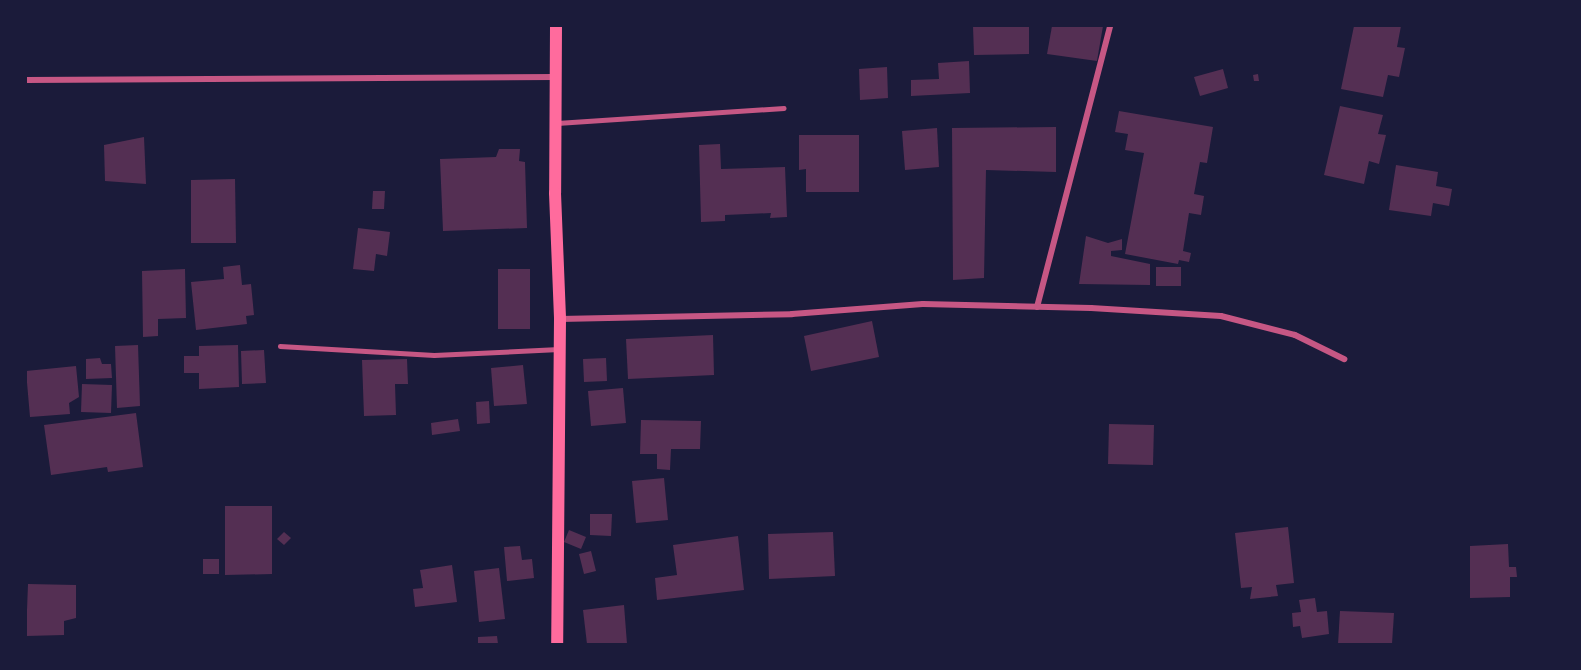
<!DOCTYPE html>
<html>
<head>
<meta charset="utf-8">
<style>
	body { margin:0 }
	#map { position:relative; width:1581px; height:670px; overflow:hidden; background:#1b1b3a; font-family:"Open Sans",sans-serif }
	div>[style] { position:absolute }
	.building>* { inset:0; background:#542f53 }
	.service>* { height:4.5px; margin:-2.25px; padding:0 2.25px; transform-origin:2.25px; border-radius:2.25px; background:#c65784 }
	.minor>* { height:6px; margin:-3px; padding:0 3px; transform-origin:3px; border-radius:3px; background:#c65784 }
	.secondary>* { height:12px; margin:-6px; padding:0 6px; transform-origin:6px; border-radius:6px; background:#ff6b9d }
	span { translate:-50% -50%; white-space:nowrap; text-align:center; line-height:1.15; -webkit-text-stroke:5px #1b1b3a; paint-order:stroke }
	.frame { position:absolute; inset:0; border:27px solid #1b1b3a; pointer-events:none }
</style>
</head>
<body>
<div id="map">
	<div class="building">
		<i style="clip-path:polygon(973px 26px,1029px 26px,1029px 54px,974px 55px)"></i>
		<i style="clip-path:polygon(1052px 26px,1103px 26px,1097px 61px,1047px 54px)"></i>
		<i style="clip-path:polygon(1354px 26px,1401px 26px,1397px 47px,1405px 48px,1399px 77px,1388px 75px,1383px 97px,1341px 89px)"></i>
		<i style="clip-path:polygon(969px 61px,970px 93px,911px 96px,911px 80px,939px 79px,938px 63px)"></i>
		<i style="clip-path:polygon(887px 67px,888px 98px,860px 100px,859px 69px)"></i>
		<i style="clip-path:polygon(1223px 69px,1228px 88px,1200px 96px,1194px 77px)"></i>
		<i style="clip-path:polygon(1258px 74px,1259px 81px,1254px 81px,1253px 75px)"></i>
		<i style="clip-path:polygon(1340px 106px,1383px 115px,1378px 134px,1386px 135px,1379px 164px,1369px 161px,1364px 184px,1324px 175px)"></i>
		<i style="clip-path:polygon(1119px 111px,1213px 127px,1207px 163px,1200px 162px,1194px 194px,1204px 196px,1201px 215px,1189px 213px,1183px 251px,1191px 253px,1189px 262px,1179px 260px,1178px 264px,1125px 254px,1144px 153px,1125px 150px,1128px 134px,1115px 132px)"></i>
		<i style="clip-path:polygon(1056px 127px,1056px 172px,986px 170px,984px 278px,953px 280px,952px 128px)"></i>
		<i style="clip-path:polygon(937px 128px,939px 167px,905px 170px,902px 131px)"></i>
		<i style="clip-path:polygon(799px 135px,859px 135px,859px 192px,806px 192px,806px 169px,799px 170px)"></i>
		<i style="clip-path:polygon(144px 137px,146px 184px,105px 181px,104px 145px)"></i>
		<i style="clip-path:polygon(720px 144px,721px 169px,785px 167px,787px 217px,770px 218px,771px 213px,725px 215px,725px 221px,701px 222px,699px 145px)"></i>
		<i style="clip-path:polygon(499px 149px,520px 149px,519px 161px,525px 162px,527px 228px,443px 231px,440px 159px,496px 157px)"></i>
		<i style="clip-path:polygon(1396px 165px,1438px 172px,1436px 186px,1452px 189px,1449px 206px,1433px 203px,1431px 216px,1389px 210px)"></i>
		<i style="clip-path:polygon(235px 179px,236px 243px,191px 243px,191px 180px)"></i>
		<i style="clip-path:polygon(373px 191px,385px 191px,384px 209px,372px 209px)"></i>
		<i style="clip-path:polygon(358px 228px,390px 232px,387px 256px,376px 254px,374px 271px,353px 269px)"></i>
		<i style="clip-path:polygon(1086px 236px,1108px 243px,1122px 239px,1122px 250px,1111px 251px,1111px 256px,1150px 264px,1150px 285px,1079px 284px)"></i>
		<i style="clip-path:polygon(240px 265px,242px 285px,251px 284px,254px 315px,246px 316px,247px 324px,196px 330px,191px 282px,224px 279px,223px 267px)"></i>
		<i style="clip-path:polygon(1156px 267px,1181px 267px,1181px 286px,1156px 286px)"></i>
		<i style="clip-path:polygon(185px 269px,186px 318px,158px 319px,158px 336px,143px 337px,142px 271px)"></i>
		<i style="clip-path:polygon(498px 269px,530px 269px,530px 329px,498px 329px)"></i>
		<i style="clip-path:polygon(872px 321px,879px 357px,811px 371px,804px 336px)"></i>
		<i style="clip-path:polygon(713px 335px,714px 375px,628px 379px,626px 339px)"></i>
		<i style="clip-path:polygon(138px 345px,140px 406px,117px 408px,115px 346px)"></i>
		<i style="clip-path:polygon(238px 345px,239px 387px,199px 389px,199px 373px,184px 373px,184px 356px,199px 356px,199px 346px)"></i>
		<i style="clip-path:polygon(264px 350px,266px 383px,242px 384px,241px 351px)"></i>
		<i style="clip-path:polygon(100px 358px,102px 364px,111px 364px,112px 378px,86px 379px,86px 359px)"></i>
		<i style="clip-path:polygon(606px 358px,607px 381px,584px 382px,583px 359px)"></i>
		<i style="clip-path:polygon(407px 359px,408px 384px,395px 384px,396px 415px,364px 416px,362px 360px)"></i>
		<i style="clip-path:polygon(523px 365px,527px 404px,494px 406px,491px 368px)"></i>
		<i style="clip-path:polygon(76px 366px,79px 397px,69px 403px,70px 414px,30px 417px,26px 371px)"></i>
		<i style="clip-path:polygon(82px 384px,112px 385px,111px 413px,81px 412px)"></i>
		<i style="clip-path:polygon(623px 388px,626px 423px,591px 426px,588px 391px)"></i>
		<i style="clip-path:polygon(489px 401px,490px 423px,477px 424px,476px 402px)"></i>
		<i style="clip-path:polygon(136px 413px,143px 467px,108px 472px,107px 467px,51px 475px,44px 425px)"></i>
		<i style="clip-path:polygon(458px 419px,460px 431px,432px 435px,431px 423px)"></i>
		<i style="clip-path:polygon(641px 420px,701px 421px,700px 449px,671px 449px,670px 470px,657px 469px,657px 454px,640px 454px)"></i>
		<i style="clip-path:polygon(1109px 424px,1154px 425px,1153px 465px,1108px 464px)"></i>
		<i style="clip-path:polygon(664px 478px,668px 520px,636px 523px,632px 481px)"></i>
		<i style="clip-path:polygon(225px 506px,272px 506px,272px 574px,225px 575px)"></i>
		<i style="clip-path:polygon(590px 514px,612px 514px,611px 536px,590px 535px)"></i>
		<i style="clip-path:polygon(1288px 527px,1294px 583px,1276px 585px,1278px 596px,1250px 599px,1252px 587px,1241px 588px,1235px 533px)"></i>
		<i style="clip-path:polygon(569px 530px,586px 537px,581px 549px,564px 542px)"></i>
		<i style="clip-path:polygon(284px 532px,291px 538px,284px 545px,277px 539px)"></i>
		<i style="clip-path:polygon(833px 532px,835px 576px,769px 579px,768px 534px)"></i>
		<i style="clip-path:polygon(738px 536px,744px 590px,657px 600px,655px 578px,677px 575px,673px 545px)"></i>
		<i style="clip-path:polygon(1508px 544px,1509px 567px,1516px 567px,1517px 577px,1510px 577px,1510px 597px,1470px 598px,1470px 546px)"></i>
		<i style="clip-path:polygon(520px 546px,522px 560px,532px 559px,534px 578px,507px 581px,504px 547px)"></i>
		<i style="clip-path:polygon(591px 551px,596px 571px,584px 574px,579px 554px)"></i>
		<i style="clip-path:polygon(203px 559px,219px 559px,219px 574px,203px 574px)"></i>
		<i style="clip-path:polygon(452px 565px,457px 602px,415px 607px,413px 589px,423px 588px,420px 570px)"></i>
		<i style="clip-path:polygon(499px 568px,505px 619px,479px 622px,474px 571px)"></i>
		<i style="clip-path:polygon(28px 584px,76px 585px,76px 618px,64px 621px,64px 635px,26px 636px)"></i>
		<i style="clip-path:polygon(1315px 598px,1317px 612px,1327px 611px,1329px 634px,1302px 638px,1300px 626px,1293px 627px,1292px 613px,1301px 612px,1299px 600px)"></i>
		<i style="clip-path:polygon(624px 605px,627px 644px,587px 644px,583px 610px)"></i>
		<i style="clip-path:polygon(1340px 611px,1394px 613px,1392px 644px,1338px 644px)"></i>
		<i style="clip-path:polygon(497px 636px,498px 644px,478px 644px,478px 637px)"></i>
	</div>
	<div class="service">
		<i style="left:557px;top:123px;width:227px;rotate:-3.8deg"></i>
		<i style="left:280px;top:346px;width:154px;rotate:3.3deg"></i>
		<i style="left:434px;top:355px;width:125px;rotate:-2.7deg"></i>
	</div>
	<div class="minor">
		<i style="left:26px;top:80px;width:529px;rotate:-0.32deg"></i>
		<i style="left:1037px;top:307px;width:290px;rotate:-75.4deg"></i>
		<i style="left:560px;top:319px;width:232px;rotate:-1.2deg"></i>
		<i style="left:792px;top:314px;width:131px;rotate:-4.4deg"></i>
		<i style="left:923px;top:304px;width:168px;rotate:1.4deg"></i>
		<i style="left:1091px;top:308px;width:130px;rotate:3.5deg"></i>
		<i style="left:1221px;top:316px;width:76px;rotate:14.4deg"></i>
		<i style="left:1295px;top:335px;width:55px;rotate:26.1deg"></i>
	</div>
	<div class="secondary">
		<i style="left:556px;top:26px;width:167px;rotate:90.3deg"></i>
		<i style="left:555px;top:193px;width:126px;rotate:87.7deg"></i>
		<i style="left:560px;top:319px;width:325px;rotate:90.5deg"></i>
	</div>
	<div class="frame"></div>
</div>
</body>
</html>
